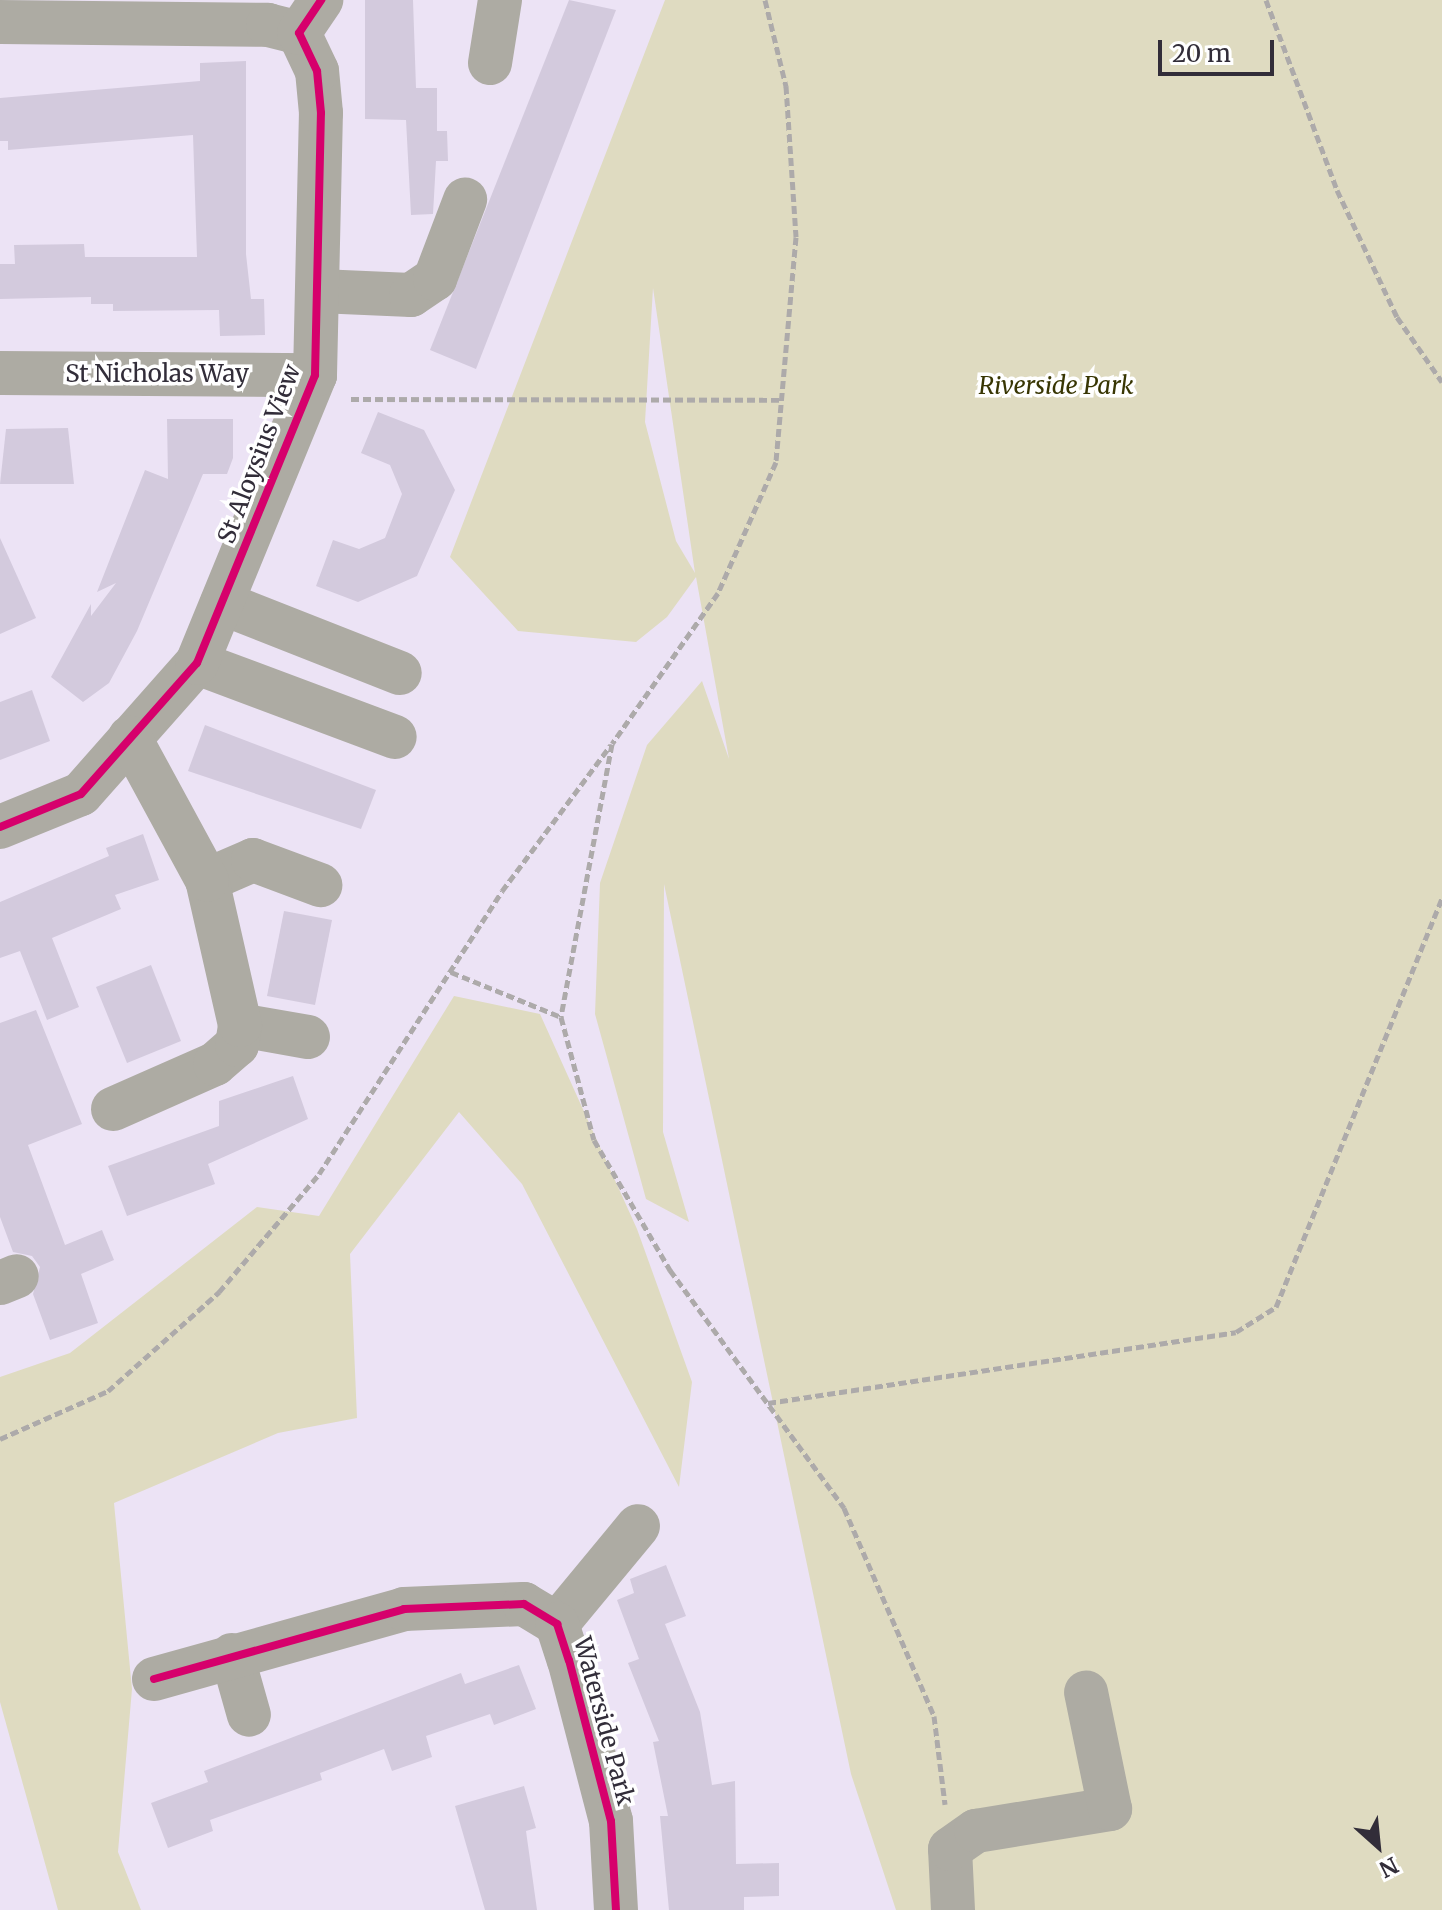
<!DOCTYPE html>
<html>
<head>
<meta charset="utf-8">
<style>
	body { margin:0 }
	#map { position:relative; width:1442px; height:1910px; overflow:hidden; background:#ece3f5; font-family:Merriweather,serif }
	div>[style] { position:absolute }
	.green>* { inset:0; background:#dfdbc1 }
	.building>* { inset:0; background:#d3cadd }
	.path>* { height:5px; margin-top:-2.5px; transform-origin:0; background:repeating-linear-gradient(90deg,#adaaaa 0 8px,transparent 0 12px) }
	.minor>* { height:44px; margin:-22px; padding:0 22px; transform-origin:22px; border-radius:22px; background:#adaba3 }
	.cycleway>* { height:8px; margin:-4px; padding:0 4px; transform-origin:4px; border-radius:4px; background:#d6006c }
	span { translate:-50% -50%; white-space:nowrap; text-align:center; line-height:1.15; -webkit-text-stroke:7px #fff; paint-order:stroke }
	.street-label { font-size:24px; color:#322d39 }
	.park-label { font-size:24px; color:#383603; font-style:italic }
	.north { position:absolute; left:1338px; top:1806px; width:80px; height:80px; -webkit-text-stroke:6px #fff; paint-order:stroke; rotate:153deg; font-size:22px; font-weight:700; line-height:32px; text-align:center; color:#322d39 }
	.north::after { content:''; display:block; margin:auto; width:28px; height:36px; background:#322d39; clip-path:polygon(50% 0,100% 100%,50% 72%,0 100%) }
	.scale { position:absolute; left:1158px; top:40px; width:116px; height:36px; box-sizing:border-box; border:4px solid #322d39; border-top:0; padding-left:10px; font-size:24px; line-height:28px; white-space:nowrap; color:#322d39; -webkit-text-stroke:6px #fff; paint-order:stroke }
</style>
</head>
<body>
<div id="map">
	<div class="green">
		<i style="clip-path:polygon(evenodd,665px 0,1442px 0,1442px 1910px,896px 1910px,851px 1774px,664px 884px,663px 1132px,689px 1222px,646px 1199px,595px 1014px,600px 883px,647px 745px,702px 681px,729px 759px,696px 577px,667px 617px,636px 642px,518px 631px,450px 557px,665px 0,653px 288px,695px 573px,676px 541px,645px 422px,653px 288px)"></i>
		<i style="clip-path:polygon(454px 996px,540px 1014px,637px 1229px,692px 1382px,679px 1487px,522px 1184px,459px 1112px,350px 1254px,357px 1418px,278px 1433px,114px 1503px,132px 1689px,118px 1852px,141px 1910px,58px 1910px,0 1702px,0 1377px,70px 1353px,257px 1207px,319px 1216px)"></i>
	</div>
	<div class="building">
		<i style="clip-path:polygon(365px 0,413px 0,416px 88px,437px 88px,437px 131px,447px 131px,448px 161px,436px 161px,433px 214px,411px 215px,406px 120px,365px 119px)"></i>
		<i style="clip-path:polygon(569px 0,616px 10px,476px 369px,430px 350px)"></i>
		<i style="clip-path:polygon(246px 61px,246px 254px,251px 299px,264px 299px,265px 335px,220px 336px,219px 310px,113px 311px,113px 304px,91px 304px,91px 297px,0 299px,0 264px,15px 264px,14px 245px,84px 244px,85px 257px,197px 257px,193px 135px,8px 150px,8px 141px,0 141px,0 98px,200px 81px,200px 63px)"></i>
		<i style="clip-path:polygon(378px 412px,424px 430px,455px 490px,417px 576px,358px 602px,316px 586px,333px 540px,359px 549px,385px 538px,402px 494px,390px 465px,361px 453px)"></i>
		<i style="clip-path:polygon(167px 419px,233px 419px,233px 458px,227px 474px,203px 474px,137px 631px,109px 683px,83px 702px,51px 677px,91px 604px,91px 616px,116px 583px,97px 592px,145px 470px,168px 479px)"></i>
		<i style="clip-path:polygon(68px 428px,74px 484px,0 484px,6px 429px)"></i>
		<i style="clip-path:polygon(0 538px,36px 618px,0 634px)"></i>
		<i style="clip-path:polygon(32px 690px,50px 741px,0 760px,0 702px)"></i>
		<i style="clip-path:polygon(205px 725px,376px 790px,361px 829px,188px 771px)"></i>
		<i style="clip-path:polygon(143px 834px,159px 880px,115px 895px,121px 909px,52px 938px,79px 1007px,47px 1020px,20px 951px,0 958px,0 902px,109px 856px,106px 848px)"></i>
		<i style="clip-path:polygon(284px 911px,332px 920px,315px 1005px,267px 996px)"></i>
		<i style="clip-path:polygon(151px 965px,181px 1041px,127px 1063px,96px 987px)"></i>
		<i style="clip-path:polygon(36px 1010px,82px 1124px,28px 1145px,65px 1245px,102px 1230px,114px 1260px,81px 1274px,98px 1323px,50px 1340px,33px 1294px,40px 1267px,32px 1256px,13px 1252px,0 1217px,0 1023px)"></i>
		<i style="clip-path:polygon(293px 1076px,308px 1119px,208px 1164px,215px 1184px,127px 1216px,108px 1166px,219px 1126px,219px 1101px)"></i>
		<i style="clip-path:polygon(666px 1565px,686px 1616px,665px 1624px,700px 1712px,712px 1785px,735px 1781px,736px 1864px,779px 1863px,779px 1896px,744px 1897px,744px 1910px,669px 1910px,660px 1816px,668px 1816px,653px 1742px,659px 1741px,628px 1663px,639px 1659px,617px 1600px,634px 1593px,630px 1579px)"></i>
		<i style="clip-path:polygon(519px 1665px,536px 1709px,494px 1725px,490px 1714px,426px 1736px,432px 1757px,392px 1771px,384px 1749px,320px 1773px,322px 1780px,210px 1820px,213px 1831px,168px 1848px,151px 1803px,208px 1782px,204px 1771px,461px 1673px,465px 1684px)"></i>
		<i style="clip-path:polygon(524px 1786px,536px 1828px,526px 1831px,537px 1910px,485px 1910px,455px 1806px)"></i>
	</div>
	<div class="path">
		<i style="left:765px;top:0;width:89px;rotate:76.3deg"></i>
		<i style="left:786px;top:86px;width:151px;rotate:86.2deg"></i>
		<i style="left:796px;top:237px;width:226px;rotate:95.1deg"></i>
		<i style="left:776px;top:462px;width:143px;rotate:113.9deg"></i>
		<i style="left:718px;top:593px;width:184px;rotate:125.1deg"></i>
		<i style="left:612px;top:744px;width:278px;rotate:100.6deg"></i>
		<i style="left:561px;top:1017px;width:127px;rotate:75deg"></i>
		<i style="left:594px;top:1140px;width:151px;rotate:59.7deg"></i>
		<i style="left:670px;top:1270px;width:295px;rotate:53.8deg"></i>
		<i style="left:844px;top:1508px;width:227px;rotate:66.6deg"></i>
		<i style="left:934px;top:1716px;width:89px;rotate:82.9deg"></i>
		<i style="left:1266px;top:0;width:203px;rotate:69.5deg"></i>
		<i style="left:1337px;top:190px;width:140px;rotate:64.7deg"></i>
		<i style="left:1397px;top:317px;width:79px;rotate:55.3deg"></i>
		<i style="left:351px;top:399px;width:431px;rotate:0.1deg"></i>
		<i style="left:451px;top:972px;width:119px;rotate:22.2deg"></i>
		<i style="left:768px;top:1403px;width:473px;rotate:-8.6deg"></i>
		<i style="left:1236px;top:1332px;width:47px;rotate:-32deg"></i>
		<i style="left:1276px;top:1307px;width:441px;rotate:-67.9deg"></i>
		<i style="left:0;top:1439px;width:118px;rotate:-24deg"></i>
		<i style="left:108px;top:1391px;width:149px;rotate:-41.7deg"></i>
		<i style="left:219px;top:1292px;width:155px;rotate:-49.7deg"></i>
		<i style="left:319px;top:1174px;width:337px;rotate:-57.1deg"></i>
		<i style="left:502px;top:891px;width:182px;rotate:-53.3deg"></i>
	</div>
	<div class="minor">
		<i style="left:0;top:22px;width:268px;rotate:0.6deg"></i>
		<i style="left:268px;top:25px;width:32px;rotate:14deg"></i>
		<i style="left:490px;top:63px;width:64px;rotate:-81deg"></i>
		<i style="left:319px;top:291px;width:92px;rotate:2.5deg"></i>
		<i style="left:411px;top:295px;width:29px;rotate:-34deg"></i>
		<i style="left:435px;top:279px;width:85px;rotate:-69.2deg"></i>
		<i style="left:0;top:373px;width:315px;rotate:0.4deg"></i>
		<i style="left:222px;top:603px;width:191px;rotate:21.5deg"></i>
		<i style="left:197px;top:663px;width:211px;rotate:20.5deg"></i>
		<i style="left:0;top:827px;width:87px;rotate:-22.2deg"></i>
		<i style="left:81px;top:794px;width:175px;rotate:-48.5deg"></i>
		<i style="left:197px;top:663px;width:311px;rotate:-67.7deg"></i>
		<i style="left:315px;top:375px;width:262px;rotate:-88.7deg"></i>
		<i style="left:321px;top:113px;width:42px;rotate:-95.4deg"></i>
		<i style="left:317px;top:71px;width:42px;rotate:-115.3deg"></i>
		<i style="left:299px;top:33px;width:40px;rotate:-56deg"></i>
		<i style="left:207px;top:880px;width:50px;rotate:-23.5deg"></i>
		<i style="left:253px;top:860px;width:72px;rotate:20.5deg"></i>
		<i style="left:240px;top:1025px;width:69px;rotate:10deg"></i>
		<i style="left:113px;top:1109px;width:111px;rotate:-23.8deg"></i>
		<i style="left:215px;top:1064px;width:29px;rotate:-41deg"></i>
		<i style="left:237px;top:1045px;width:20px;rotate:-81deg"></i>
		<i style="left:240px;top:1025px;width:149px;rotate:-102.8deg"></i>
		<i style="left:207px;top:880px;width:162px;rotate:-118.5deg"></i>
		<i style="left:0;top:1283px;width:18px;rotate:-22deg"></i>
		<i style="left:557px;top:1624px;width:127px;rotate:-50.4deg"></i>
		<i style="left:232px;top:1655px;width:62px;rotate:74.2deg"></i>
		<i style="left:154px;top:1679px;width:260px;rotate:-15.6deg"></i>
		<i style="left:404px;top:1609px;width:120px;rotate:-2.4deg"></i>
		<i style="left:524px;top:1604px;width:39px;rotate:31deg"></i>
		<i style="left:557px;top:1624px;width:38px;rotate:72deg"></i>
		<i style="left:569px;top:1660px;width:166px;rotate:75.4deg"></i>
		<i style="left:611px;top:1821px;width:89px;rotate:86.8deg"></i>
		<i style="left:953px;top:1910px;width:61px;rotate:-92.8deg"></i>
		<i style="left:950px;top:1849px;width:32px;rotate:-35deg"></i>
		<i style="left:976px;top:1831px;width:136px;rotate:-9.3deg"></i>
		<i style="left:1110px;top:1809px;width:119px;rotate:-101.6deg"></i>
	</div>
	<div class="cycleway">
		<i style="left:0;top:827px;width:87px;rotate:-22.2deg"></i>
		<i style="left:81px;top:794px;width:175px;rotate:-48.5deg"></i>
		<i style="left:197px;top:663px;width:311px;rotate:-67.7deg"></i>
		<i style="left:315px;top:375px;width:262px;rotate:-88.7deg"></i>
		<i style="left:321px;top:113px;width:42px;rotate:-95.4deg"></i>
		<i style="left:317px;top:71px;width:42px;rotate:-115.3deg"></i>
		<i style="left:299px;top:33px;width:40px;rotate:-56deg"></i>
		<i style="left:154px;top:1679px;width:260px;rotate:-15.6deg"></i>
		<i style="left:404px;top:1609px;width:120px;rotate:-2.4deg"></i>
		<i style="left:524px;top:1604px;width:39px;rotate:31deg"></i>
		<i style="left:557px;top:1624px;width:38px;rotate:72deg"></i>
		<i style="left:569px;top:1660px;width:166px;rotate:75.4deg"></i>
		<i style="left:611px;top:1821px;width:89px;rotate:86.8deg"></i>
	</div>
	<div class="street-label">
		<span style="left:157px;top:374px">St Nicholas Way</span>
		<span style="left:259px;top:454px;rotate:-69deg">St Aloysius View</span>
		<span style="left:604px;top:1721px;rotate:75deg">Waterside Park</span>
	</div>
	<div class="park-label">
		<span style="left:1056px;top:386px">Riverside Park</span>
	</div>
	<div class="north">N</div>
	<div class="scale">20 m</div>
</div>
</body>
</html>
